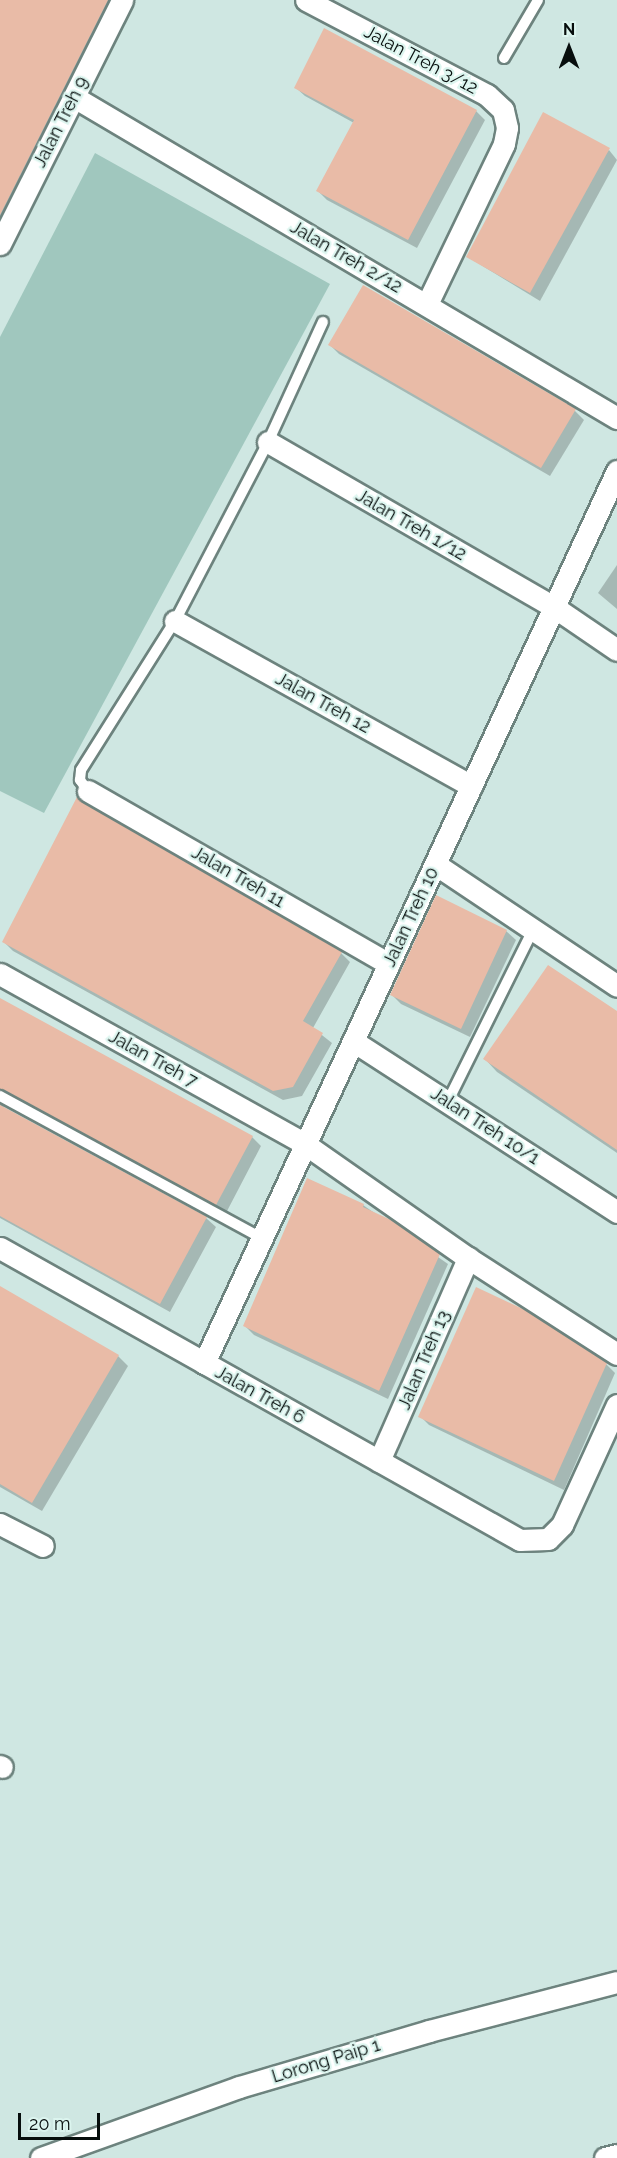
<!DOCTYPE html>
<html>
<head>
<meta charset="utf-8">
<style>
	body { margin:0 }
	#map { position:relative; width:617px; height:2158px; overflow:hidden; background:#cfe7e2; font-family:Raleway,sans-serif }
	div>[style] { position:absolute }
	.green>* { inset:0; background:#a0c7be }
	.shadow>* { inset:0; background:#0003 }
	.building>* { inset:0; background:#e9bba7 }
	.roads { filter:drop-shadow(2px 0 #6d837e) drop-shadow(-2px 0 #6d837e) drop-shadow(0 2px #6d837e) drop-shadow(0 -2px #6d837e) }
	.lane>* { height:10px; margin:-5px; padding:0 5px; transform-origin:5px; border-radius:5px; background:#fff }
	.street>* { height:21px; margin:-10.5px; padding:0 10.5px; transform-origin:10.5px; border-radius:10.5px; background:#fff }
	span { translate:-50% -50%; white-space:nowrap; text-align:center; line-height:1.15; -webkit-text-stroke:4.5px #dcf5ef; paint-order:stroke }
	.street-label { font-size:18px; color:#070e0d }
	.north { position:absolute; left:539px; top:18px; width:60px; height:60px; -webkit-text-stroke:4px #dcf5ef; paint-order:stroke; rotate:0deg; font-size:16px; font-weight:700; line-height:24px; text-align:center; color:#070e0d }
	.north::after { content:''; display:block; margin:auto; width:21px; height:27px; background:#070e0d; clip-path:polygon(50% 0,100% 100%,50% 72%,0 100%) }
	.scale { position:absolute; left:18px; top:2113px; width:82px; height:27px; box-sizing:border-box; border:3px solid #070e0d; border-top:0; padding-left:8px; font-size:18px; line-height:21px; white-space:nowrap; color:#070e0d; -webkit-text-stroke:4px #dcf5ef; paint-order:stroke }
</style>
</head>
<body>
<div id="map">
	<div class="green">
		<i style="clip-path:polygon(95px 153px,330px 284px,44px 813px,0 791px,0 337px)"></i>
	</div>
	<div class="shadow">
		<i style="clip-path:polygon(0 0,124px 0,0 247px)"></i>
		<i style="clip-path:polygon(295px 87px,476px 111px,485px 120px,417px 248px,327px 200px,318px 191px,354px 123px,305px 96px)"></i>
		<i style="clip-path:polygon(609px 150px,617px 160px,540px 301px,468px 257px)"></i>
		<i style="clip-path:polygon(330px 345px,575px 411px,584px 420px,550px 476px,339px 354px)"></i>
		<i style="clip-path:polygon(617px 565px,617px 609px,598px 593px)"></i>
		<i style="clip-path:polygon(506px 931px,516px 940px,470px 1037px,401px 1004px,392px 995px)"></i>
		<i style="clip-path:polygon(4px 942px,341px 953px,350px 962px,313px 1028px,332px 1043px,302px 1096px,283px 1100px,13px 951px)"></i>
		<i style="clip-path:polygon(0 999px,252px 1137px,261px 1146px,226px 1213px,2px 1101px,4px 1108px,206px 1218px,216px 1227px,170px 1312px,0 1218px)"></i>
		<i style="clip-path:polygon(617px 1013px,617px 1153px,497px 1072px,485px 1059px)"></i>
		<i style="clip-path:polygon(363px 1205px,448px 1264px,388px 1399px,254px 1335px,245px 1326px)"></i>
		<i style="clip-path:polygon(0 1287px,118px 1356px,128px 1366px,42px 1511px,0 1487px)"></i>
		<i style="clip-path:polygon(606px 1364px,615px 1373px,564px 1490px,429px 1425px,420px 1416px)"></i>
	</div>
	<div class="building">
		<i style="clip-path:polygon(0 0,108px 0,0 215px)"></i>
		<i style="clip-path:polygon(324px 28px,477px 110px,408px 240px,316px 191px,354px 120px,294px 88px)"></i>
		<i style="clip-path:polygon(543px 112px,610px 148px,530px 293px,466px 257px)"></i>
		<i style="clip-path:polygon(363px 285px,576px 409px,541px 468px,328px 345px)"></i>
		<i style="clip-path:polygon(77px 797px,342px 952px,303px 1021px,323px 1033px,293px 1087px,273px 1091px,2px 942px)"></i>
		<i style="clip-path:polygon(436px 895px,507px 930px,461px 1029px,390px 995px)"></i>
		<i style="clip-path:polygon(548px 965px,617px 1011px,617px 1150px,483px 1059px)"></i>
		<i style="clip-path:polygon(0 998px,253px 1136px,216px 1205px,0 1089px)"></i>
		<i style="clip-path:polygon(0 1105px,207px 1217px,160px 1304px,0 1216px)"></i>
		<i style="clip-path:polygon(307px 1178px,364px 1204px,363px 1207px,391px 1220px,440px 1254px,379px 1391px,243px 1326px)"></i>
		<i style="clip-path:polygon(0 1286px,119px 1355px,32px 1503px,0 1484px)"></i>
		<i style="clip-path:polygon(476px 1287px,527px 1311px,607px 1363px,554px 1481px,418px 1417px)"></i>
	</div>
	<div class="roads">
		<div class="lane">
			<i style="left:504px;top:58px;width:67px;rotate:-59.6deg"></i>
			<i style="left:88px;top:791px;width:14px;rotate:-126deg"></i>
			<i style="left:80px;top:780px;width:10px;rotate:-84deg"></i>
			<i style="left:81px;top:770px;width:176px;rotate:-57.8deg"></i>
			<i style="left:175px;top:621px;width:202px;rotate:-62.5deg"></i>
			<i style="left:268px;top:442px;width:132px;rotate:-65.4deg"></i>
			<i style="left:0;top:1096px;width:298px;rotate:28.5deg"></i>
			<i style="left:448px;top:1101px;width:191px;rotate:-63.6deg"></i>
		</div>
		<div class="street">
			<i style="left:306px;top:0;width:204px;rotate:27.7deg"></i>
			<i style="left:487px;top:95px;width:22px;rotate:43deg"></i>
			<i style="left:503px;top:110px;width:18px;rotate:77deg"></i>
			<i style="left:507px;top:128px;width:16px;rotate:101deg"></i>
			<i style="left:504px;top:144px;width:178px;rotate:115.7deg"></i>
			<i style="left:74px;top:97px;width:631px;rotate:30.59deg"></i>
			<i style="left:0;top:244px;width:273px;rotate:-63.4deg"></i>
			<i style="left:268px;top:442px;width:330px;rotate:30deg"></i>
			<i style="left:554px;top:607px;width:76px;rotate:34.3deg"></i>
			<i style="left:175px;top:621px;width:339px;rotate:29.1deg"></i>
			<i style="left:88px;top:791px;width:347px;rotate:29.9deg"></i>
			<i style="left:435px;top:864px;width:219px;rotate:33.8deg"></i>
			<i style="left:0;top:974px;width:349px;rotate:29.1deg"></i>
			<i style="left:305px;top:1144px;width:199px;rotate:35deg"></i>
			<i style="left:468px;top:1258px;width:177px;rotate:32.8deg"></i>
			<i style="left:353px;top:1041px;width:315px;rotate:32.9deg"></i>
			<i style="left:0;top:1248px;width:596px;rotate:29.32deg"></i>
			<i style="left:520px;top:1540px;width:28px;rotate:-2deg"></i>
			<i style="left:548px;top:1539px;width:20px;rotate:-45deg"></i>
			<i style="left:562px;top:1525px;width:132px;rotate:-65.4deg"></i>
			<i style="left:204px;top:1363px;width:983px;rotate:-65.16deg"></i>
			<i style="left:379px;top:1461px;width:222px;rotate:-66.3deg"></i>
			<i style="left:0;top:1524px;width:48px;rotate:27.1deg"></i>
			<i style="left:0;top:1766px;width:2px;rotate:27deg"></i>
			<i style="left:41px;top:2158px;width:210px;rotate:-19.7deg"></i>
			<i style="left:239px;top:2087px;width:198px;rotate:-16.4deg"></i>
			<i style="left:429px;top:2031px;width:194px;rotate:-14.6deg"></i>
			<i style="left:605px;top:2158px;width:12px;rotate:-14deg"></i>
		</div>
	</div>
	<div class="street-label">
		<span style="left:421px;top:60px;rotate:28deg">Jalan Treh 3/12</span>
		<span style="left:61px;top:122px;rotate:-63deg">Jalan Treh 9</span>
		<span style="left:346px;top:257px;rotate:30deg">Jalan Treh 2/12</span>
		<span style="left:411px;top:525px;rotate:30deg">Jalan Treh 1/12</span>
		<span style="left:323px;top:703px;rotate:29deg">Jalan Treh 12</span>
		<span style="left:238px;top:877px;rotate:30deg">Jalan Treh 11</span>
		<span style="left:411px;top:917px;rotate:-65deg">Jalan Treh 10</span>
		<span style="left:153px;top:1059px;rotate:29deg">Jalan Treh 7</span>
		<span style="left:485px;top:1126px;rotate:33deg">Jalan Treh 10/1</span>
		<span style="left:424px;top:1360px;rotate:-67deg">Jalan Treh 13</span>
		<span style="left:260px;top:1395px;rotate:29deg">Jalan Treh 6</span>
		<span style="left:326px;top:2061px;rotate:-17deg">Lorong Paip 1</span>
	</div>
	<div class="north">N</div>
	<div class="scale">20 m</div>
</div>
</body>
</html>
